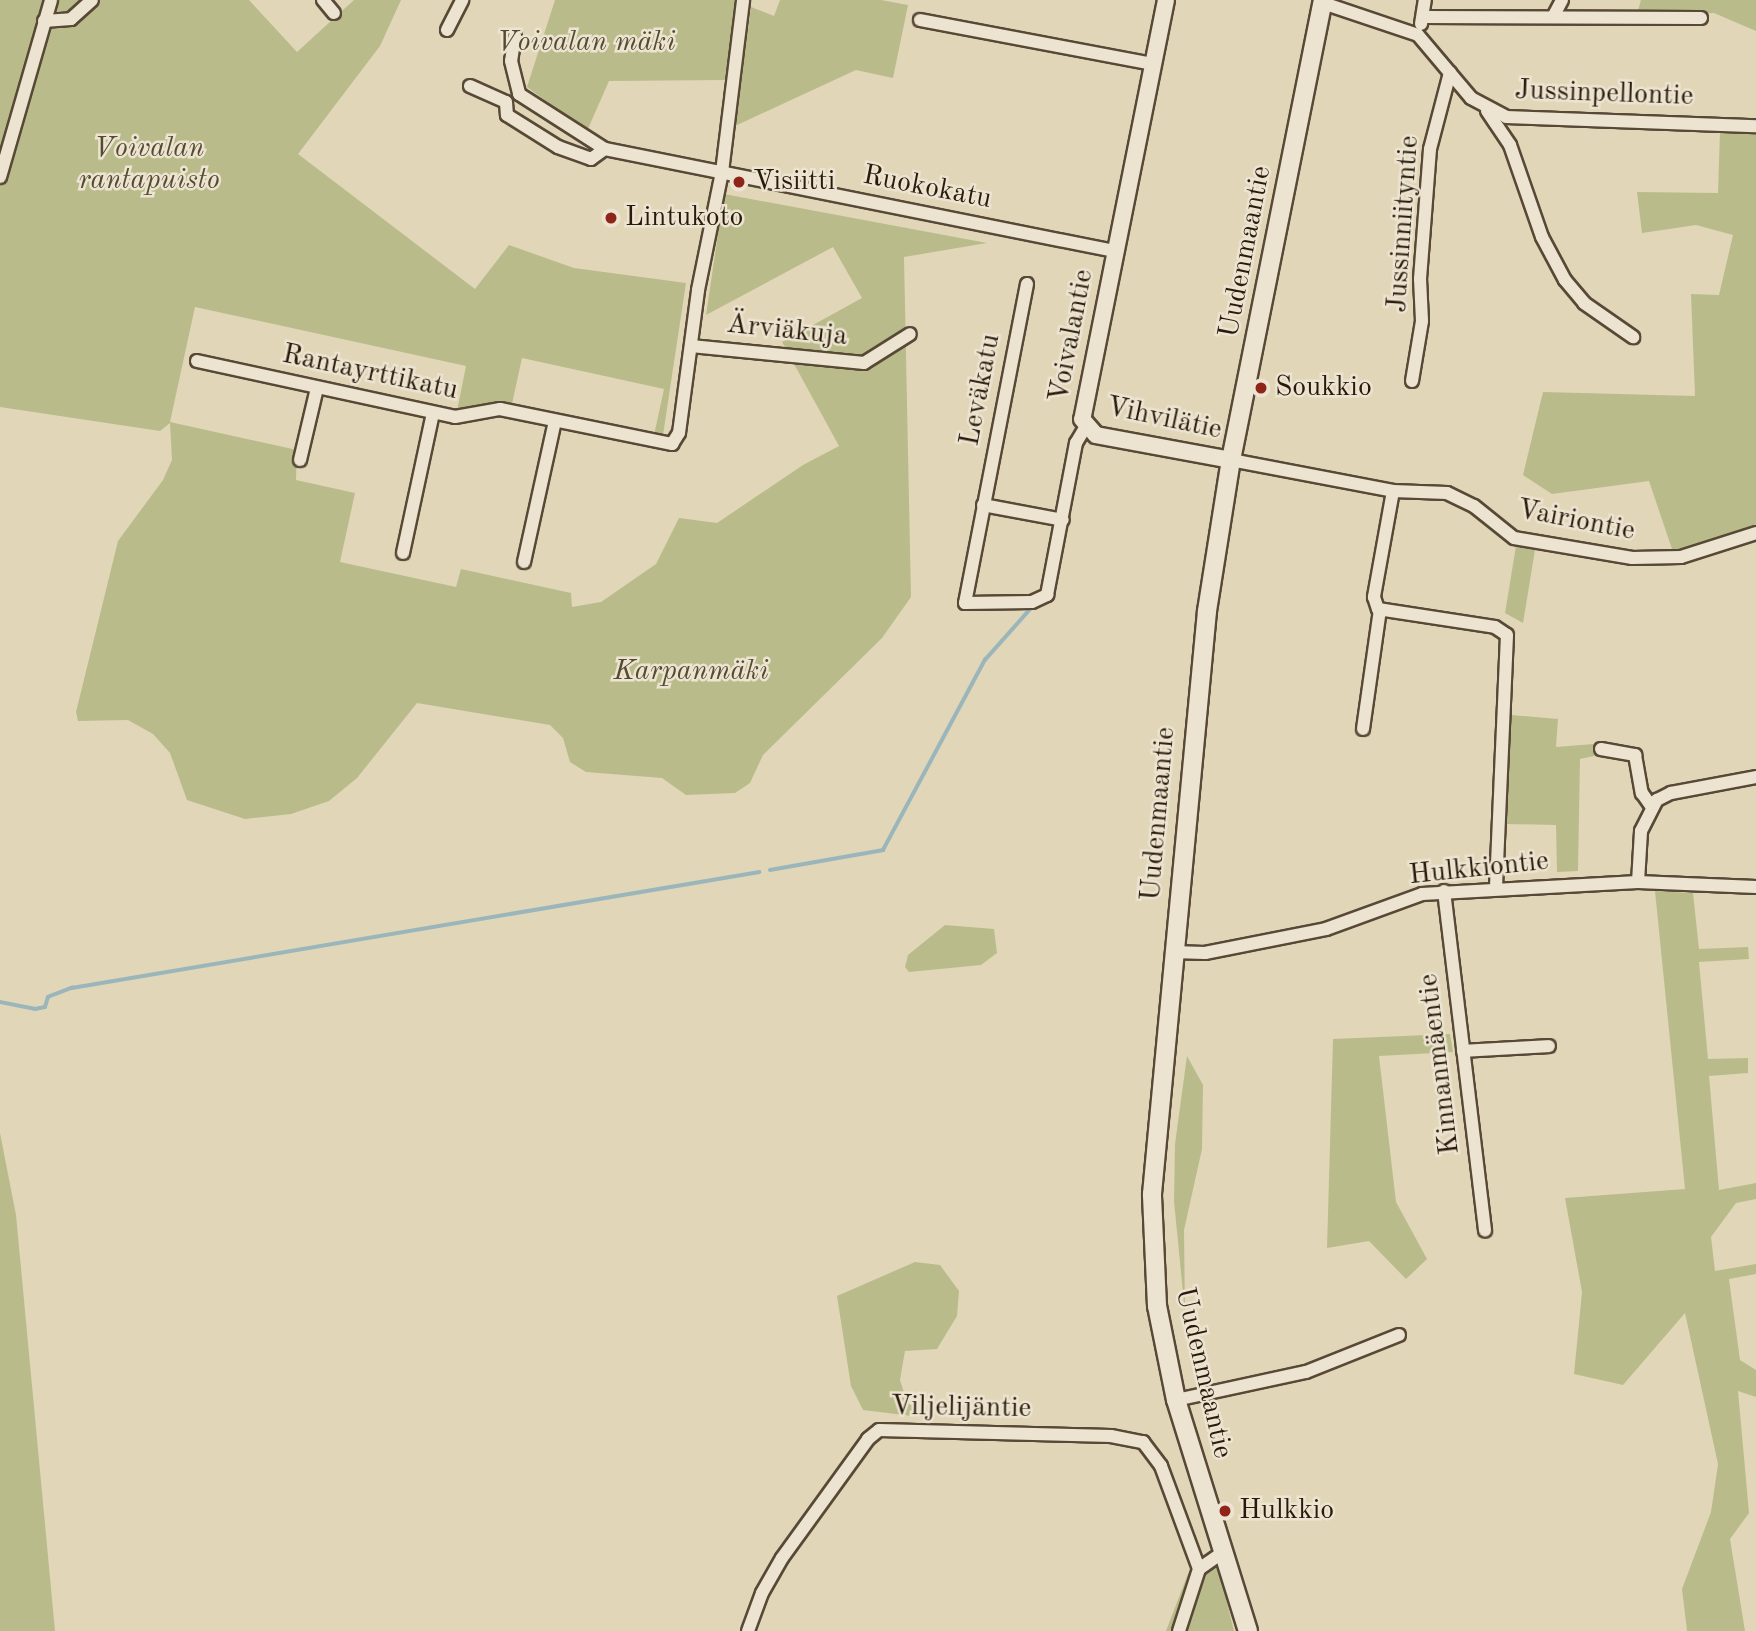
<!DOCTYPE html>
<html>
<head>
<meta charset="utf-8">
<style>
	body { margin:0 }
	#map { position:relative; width:1756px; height:1631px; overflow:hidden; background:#e1d6b8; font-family:"Old Standard TT",serif }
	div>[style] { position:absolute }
	.green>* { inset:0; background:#b9bc8a }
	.stream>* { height:3.5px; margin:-1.75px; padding:0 1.75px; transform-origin:1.75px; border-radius:1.75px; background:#9bb6bb }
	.roads { filter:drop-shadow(2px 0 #584936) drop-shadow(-2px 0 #584936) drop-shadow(0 2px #584936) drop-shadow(0 -2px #584936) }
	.minor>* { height:12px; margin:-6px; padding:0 6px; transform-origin:6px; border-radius:6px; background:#ece4d1 }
	.tertiary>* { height:16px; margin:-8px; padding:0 8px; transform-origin:8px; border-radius:8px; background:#ece4d1 }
	.secondary>* { height:18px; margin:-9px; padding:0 9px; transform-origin:9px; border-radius:9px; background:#ece4d1 }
	.dots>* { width:19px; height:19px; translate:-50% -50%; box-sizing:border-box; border:4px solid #ece4d1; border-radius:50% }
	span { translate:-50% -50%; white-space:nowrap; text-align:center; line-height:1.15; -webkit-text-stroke:5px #ece4d1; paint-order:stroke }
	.park-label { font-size:28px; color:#554b31; font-style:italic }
	.street-label { font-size:28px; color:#2a1a0b }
	.poi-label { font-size:28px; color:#2a1a0b }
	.left { translate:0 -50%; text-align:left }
</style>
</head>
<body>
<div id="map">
	<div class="green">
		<i style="clip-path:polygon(0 0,249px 0,297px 52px,354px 0,401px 0,380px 46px,298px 154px,475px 289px,509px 245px,574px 268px,686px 283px,663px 435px,654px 435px,664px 389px,522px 358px,512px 404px,499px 402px,457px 411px,466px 366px,195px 307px,170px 422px,297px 450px,296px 480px,355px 493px,340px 562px,456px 587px,461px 569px,571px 593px,572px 607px,601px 602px,656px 564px,679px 518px,717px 523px,803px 465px,839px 446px,782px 342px,862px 298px,833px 247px,706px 315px,724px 194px,987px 243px,904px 257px,911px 597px,882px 638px,763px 755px,750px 783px,735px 793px,686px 795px,662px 778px,586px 772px,570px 762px,563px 738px,550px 725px,417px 703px,357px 778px,329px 801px,291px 814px,245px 819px,187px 800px,170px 753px,153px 734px,128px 720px,78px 721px,76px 712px,118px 541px,163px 480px,172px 460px,170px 423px,160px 431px,0 407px)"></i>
		<i style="clip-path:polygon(555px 0,738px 0,728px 80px,609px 81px,587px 131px,527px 87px)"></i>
		<i style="clip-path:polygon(780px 0,881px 0,908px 5px,893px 78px,856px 70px,735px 126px,751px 7px,774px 16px)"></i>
		<i style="clip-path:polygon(1641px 0,1756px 0,1756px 31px,1714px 13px,1637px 14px)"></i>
		<i style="clip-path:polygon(1720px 131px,1756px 132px,1756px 529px,1673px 552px,1649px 481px,1552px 494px,1523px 475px,1543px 392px,1695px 396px,1691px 294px,1719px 295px,1733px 235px,1696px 225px,1642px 233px,1637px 192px,1718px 193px)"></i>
		<i style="clip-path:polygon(1516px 546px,1535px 550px,1523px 623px,1505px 613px)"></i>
		<i style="clip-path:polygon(1511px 715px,1558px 719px,1556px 747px,1594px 744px,1594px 756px,1580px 759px,1578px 871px,1557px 872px,1556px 825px,1506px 824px)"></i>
		<i style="clip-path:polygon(1655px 891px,1693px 893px,1699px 949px,1748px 947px,1749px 959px,1699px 962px,1708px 1059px,1748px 1058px,1748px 1073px,1709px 1076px,1719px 1190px,1756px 1183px,1756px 1199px,1736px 1203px,1711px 1237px,1715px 1271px,1756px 1264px,1756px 1274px,1729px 1279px,1740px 1360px,1756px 1370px,1756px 1397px,1738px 1391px,1749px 1513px,1730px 1539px,1745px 1631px,1687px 1631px,1682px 1589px,1711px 1512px,1718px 1464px,1685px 1313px,1623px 1385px,1574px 1374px,1582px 1292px,1565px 1198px,1685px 1189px)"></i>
		<i style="clip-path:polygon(945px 925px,994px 929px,997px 953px,981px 965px,909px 972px,905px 967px,908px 955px)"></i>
		<i style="clip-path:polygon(1450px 1034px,1453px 1052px,1379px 1056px,1396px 1202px,1427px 1259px,1406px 1279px,1369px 1241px,1327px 1248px,1333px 1039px)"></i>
		<i style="clip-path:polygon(1187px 1056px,1203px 1085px,1202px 1149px,1184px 1230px,1185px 1313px,1174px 1201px,1175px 1144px)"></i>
		<i style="clip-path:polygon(0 1133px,16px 1215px,55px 1631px,0 1631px)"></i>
		<i style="clip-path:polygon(915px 1262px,940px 1265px,959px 1291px,957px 1316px,937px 1349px,905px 1351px,900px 1380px,907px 1402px,929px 1418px,863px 1410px,851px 1386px,837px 1296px)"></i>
		<i style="clip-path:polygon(1194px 1558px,1199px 1569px,1216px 1558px,1234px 1631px,1166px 1631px)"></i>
	</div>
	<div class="stream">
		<i style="left:770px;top:870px;width:115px;rotate:-10deg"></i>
		<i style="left:883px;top:850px;width:216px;rotate:-61.8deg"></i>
		<i style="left:985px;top:660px;width:72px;rotate:-48.4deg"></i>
		<i style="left:0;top:1002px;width:36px;rotate:11deg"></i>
		<i style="left:35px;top:1009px;width:10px;rotate:-11deg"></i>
		<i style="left:45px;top:1007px;width:10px;rotate:-73deg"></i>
		<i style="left:48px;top:997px;width:26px;rotate:-21deg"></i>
		<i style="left:72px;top:988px;width:697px;rotate:-9.58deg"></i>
	</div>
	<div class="roads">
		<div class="minor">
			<i style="left:323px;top:0;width:17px;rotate:50deg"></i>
			<i style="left:1323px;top:3px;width:100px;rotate:18.6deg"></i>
			<i style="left:1418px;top:35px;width:82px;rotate:49.9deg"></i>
			<i style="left:1471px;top:98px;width:40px;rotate:28deg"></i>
			<i style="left:1506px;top:117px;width:250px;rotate:2.1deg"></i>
			<i style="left:1423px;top:17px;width:278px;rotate:0.2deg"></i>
			<i style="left:1553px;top:17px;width:19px;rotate:-62deg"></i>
			<i style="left:920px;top:20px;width:237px;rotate:10.7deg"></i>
			<i style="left:44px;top:21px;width:27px;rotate:-4deg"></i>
			<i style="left:71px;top:19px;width:28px;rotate:-42deg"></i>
			<i style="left:1421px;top:24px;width:24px;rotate:-81deg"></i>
			<i style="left:447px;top:30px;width:34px;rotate:-63deg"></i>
			<i style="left:515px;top:36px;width:25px;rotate:99deg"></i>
			<i style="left:511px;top:61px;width:34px;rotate:76deg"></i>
			<i style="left:470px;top:86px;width:39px;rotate:24deg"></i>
			<i style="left:519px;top:94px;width:102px;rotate:32.6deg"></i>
			<i style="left:605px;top:149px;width:519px;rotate:11.33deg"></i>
			<i style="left:506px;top:102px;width:13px;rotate:86deg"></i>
			<i style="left:507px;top:115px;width:60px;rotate:32.1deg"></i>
			<i style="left:558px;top:147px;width:35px;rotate:20deg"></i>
			<i style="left:591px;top:159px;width:17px;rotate:-36deg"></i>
			<i style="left:1487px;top:111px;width:41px;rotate:55.9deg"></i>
			<i style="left:1510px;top:145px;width:97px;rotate:70.8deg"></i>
			<i style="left:1542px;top:237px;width:49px;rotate:61.9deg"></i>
			<i style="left:1565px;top:280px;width:30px;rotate:50deg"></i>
			<i style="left:1584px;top:303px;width:60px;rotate:34.8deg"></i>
			<i style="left:0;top:177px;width:184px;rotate:-73.9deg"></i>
			<i style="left:1027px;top:284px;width:325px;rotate:101deg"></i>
			<i style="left:965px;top:603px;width:67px;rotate:-0.9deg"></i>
			<i style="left:1032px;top:602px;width:17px;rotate:-25deg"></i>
			<i style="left:1047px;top:595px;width:155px;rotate:-79.2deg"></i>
			<i style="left:1076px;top:443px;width:17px;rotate:-59deg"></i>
			<i style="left:691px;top:346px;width:174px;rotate:5.6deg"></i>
			<i style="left:864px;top:363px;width:54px;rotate:-32.2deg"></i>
			<i style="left:197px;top:361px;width:264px;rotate:12.2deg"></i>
			<i style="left:455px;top:417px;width:46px;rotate:-10.1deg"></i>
			<i style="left:500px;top:409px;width:176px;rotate:11.5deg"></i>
			<i style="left:672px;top:444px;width:13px;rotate:-58deg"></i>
			<i style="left:679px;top:433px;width:144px;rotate:-82.4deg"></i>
			<i style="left:698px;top:290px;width:120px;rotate:-78.5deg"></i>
			<i style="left:722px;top:172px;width:173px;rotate:-83deg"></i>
			<i style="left:1412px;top:381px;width:61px;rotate:-80.5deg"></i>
			<i style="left:1422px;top:321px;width:42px;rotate:-92.7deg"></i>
			<i style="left:1420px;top:279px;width:130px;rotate:-85.6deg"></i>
			<i style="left:1430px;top:149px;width:79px;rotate:-75.3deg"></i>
			<i style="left:300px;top:460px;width:74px;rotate:-76.7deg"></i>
			<i style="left:1231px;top:460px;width:165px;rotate:10.8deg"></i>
			<i style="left:1393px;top:491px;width:54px;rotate:2.1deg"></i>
			<i style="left:1447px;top:493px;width:30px;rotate:26deg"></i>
			<i style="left:1474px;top:506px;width:51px;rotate:38.7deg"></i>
			<i style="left:1514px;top:538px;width:120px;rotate:9.6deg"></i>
			<i style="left:1632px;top:558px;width:49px;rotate:-1.2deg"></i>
			<i style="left:1681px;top:557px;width:79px;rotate:-17.7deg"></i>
			<i style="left:1393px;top:491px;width:108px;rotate:100.2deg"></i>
			<i style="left:1374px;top:597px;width:13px;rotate:72deg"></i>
			<i style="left:1378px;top:609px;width:118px;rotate:8.7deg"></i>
			<i style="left:1495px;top:627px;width:14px;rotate:34deg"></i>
			<i style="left:1507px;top:635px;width:251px;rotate:92.5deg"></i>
			<i style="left:983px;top:505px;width:81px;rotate:10.6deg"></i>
			<i style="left:403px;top:553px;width:143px;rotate:-77.9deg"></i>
			<i style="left:524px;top:562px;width:144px;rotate:-77.6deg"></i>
			<i style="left:1363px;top:729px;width:120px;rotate:-81.9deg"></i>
			<i style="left:1601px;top:749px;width:35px;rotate:10deg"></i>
			<i style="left:1635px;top:755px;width:39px;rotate:80deg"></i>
			<i style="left:1642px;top:793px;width:16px;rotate:55deg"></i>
			<i style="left:1638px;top:882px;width:51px;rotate:-86.6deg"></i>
			<i style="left:1641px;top:831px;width:35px;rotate:-63deg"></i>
			<i style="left:1657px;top:800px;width:16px;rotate:-27deg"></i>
			<i style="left:1671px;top:793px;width:86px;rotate:-10.7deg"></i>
			<i style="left:1444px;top:891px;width:342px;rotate:83.1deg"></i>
			<i style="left:1173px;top:952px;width:32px;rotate:2deg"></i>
			<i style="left:1205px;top:953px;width:123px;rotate:-11.2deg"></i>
			<i style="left:1326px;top:929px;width:102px;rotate:-20deg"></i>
			<i style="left:1422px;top:894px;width:216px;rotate:-3.2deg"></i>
			<i style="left:1638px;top:882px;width:118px;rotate:2.4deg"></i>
			<i style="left:1463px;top:1051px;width:86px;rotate:-3.3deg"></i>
			<i style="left:1176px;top:1400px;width:133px;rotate:-12.2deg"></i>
			<i style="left:1306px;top:1372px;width:100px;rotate:-21.7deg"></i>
			<i style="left:748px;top:1631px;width:40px;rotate:-69.8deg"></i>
			<i style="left:762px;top:1593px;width:40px;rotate:-60.3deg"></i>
			<i style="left:782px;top:1558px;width:147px;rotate:-54.1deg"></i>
			<i style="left:868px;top:1439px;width:14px;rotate:-39deg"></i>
			<i style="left:879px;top:1430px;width:232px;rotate:1.5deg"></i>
			<i style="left:1111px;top:1436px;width:33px;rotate:11deg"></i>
			<i style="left:1143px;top:1442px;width:30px;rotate:53deg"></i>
			<i style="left:1161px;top:1466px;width:110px;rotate:69.7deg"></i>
			<i style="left:1179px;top:1631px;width:65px;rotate:-72.1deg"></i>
			<i style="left:1199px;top:1569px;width:29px;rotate:-35deg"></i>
		</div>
		<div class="tertiary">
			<i style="left:1166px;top:0;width:427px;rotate:101.3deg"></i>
			<i style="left:1082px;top:419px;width:21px;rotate:49deg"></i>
			<i style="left:1096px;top:435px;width:137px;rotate:10.5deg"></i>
		</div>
		<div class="secondary">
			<i style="left:1248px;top:1631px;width:242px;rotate:-107.3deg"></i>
			<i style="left:1176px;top:1400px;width:96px;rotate:-101.4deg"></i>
			<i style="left:1157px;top:1306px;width:112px;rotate:-92.6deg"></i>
			<i style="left:1152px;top:1194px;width:586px;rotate:-84.61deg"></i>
			<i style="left:1207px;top:611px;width:153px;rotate:-81deg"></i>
			<i style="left:1231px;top:460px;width:469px;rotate:-78.7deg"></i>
		</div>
	</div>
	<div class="dots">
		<i style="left:739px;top:182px;background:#8f2418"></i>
		<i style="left:611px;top:218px;background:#8f2418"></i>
		<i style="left:1261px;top:388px;background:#8f2418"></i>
		<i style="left:1225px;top:1511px;background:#8f2418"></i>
	</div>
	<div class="park-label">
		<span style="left:586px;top:43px">Voivalan mäki</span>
		<span style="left:149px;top:165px">Voivalan<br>rantapuisto</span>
		<span style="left:691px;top:672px">Karpanmäki</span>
	</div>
	<div class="street-label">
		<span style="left:1604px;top:94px;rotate:2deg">Jussinpellontie</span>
		<span style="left:927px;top:188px;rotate:11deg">Ruokokatu</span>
		<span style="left:1404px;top:224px;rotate:-86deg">Jussinniityntie</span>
		<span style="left:1246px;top:252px;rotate:-79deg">Uudenmaantie</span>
		<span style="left:787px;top:331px;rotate:6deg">Ärviäkuja</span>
		<span style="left:1072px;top:336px;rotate:-79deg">Voivalantie</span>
		<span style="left:370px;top:373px;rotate:12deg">Rantayrttikatu</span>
		<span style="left:981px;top:390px;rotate:-79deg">Leväkatu</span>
		<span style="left:1164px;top:419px;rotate:12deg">Vihvilätie</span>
		<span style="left:1576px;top:521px;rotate:11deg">Vairiontie</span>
		<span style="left:1159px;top:814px;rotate:-85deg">Uudenmaantie</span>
		<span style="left:1479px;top:869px;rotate:-6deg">Hulkkiontie</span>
		<span style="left:1440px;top:1064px;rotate:-97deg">Kinnanmäentie</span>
		<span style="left:1203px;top:1373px;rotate:77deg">Uudenmaantie</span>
		<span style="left:961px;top:1408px;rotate:1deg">Viljelijäntie</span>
	</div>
	<div class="poi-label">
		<span class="left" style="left:753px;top:182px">Visiitti</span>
		<span class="left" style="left:625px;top:218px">Lintukoto</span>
		<span class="left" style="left:1275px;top:388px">Soukkio</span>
		<span class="left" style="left:1239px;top:1511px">Hulkkio</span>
	</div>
</div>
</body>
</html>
